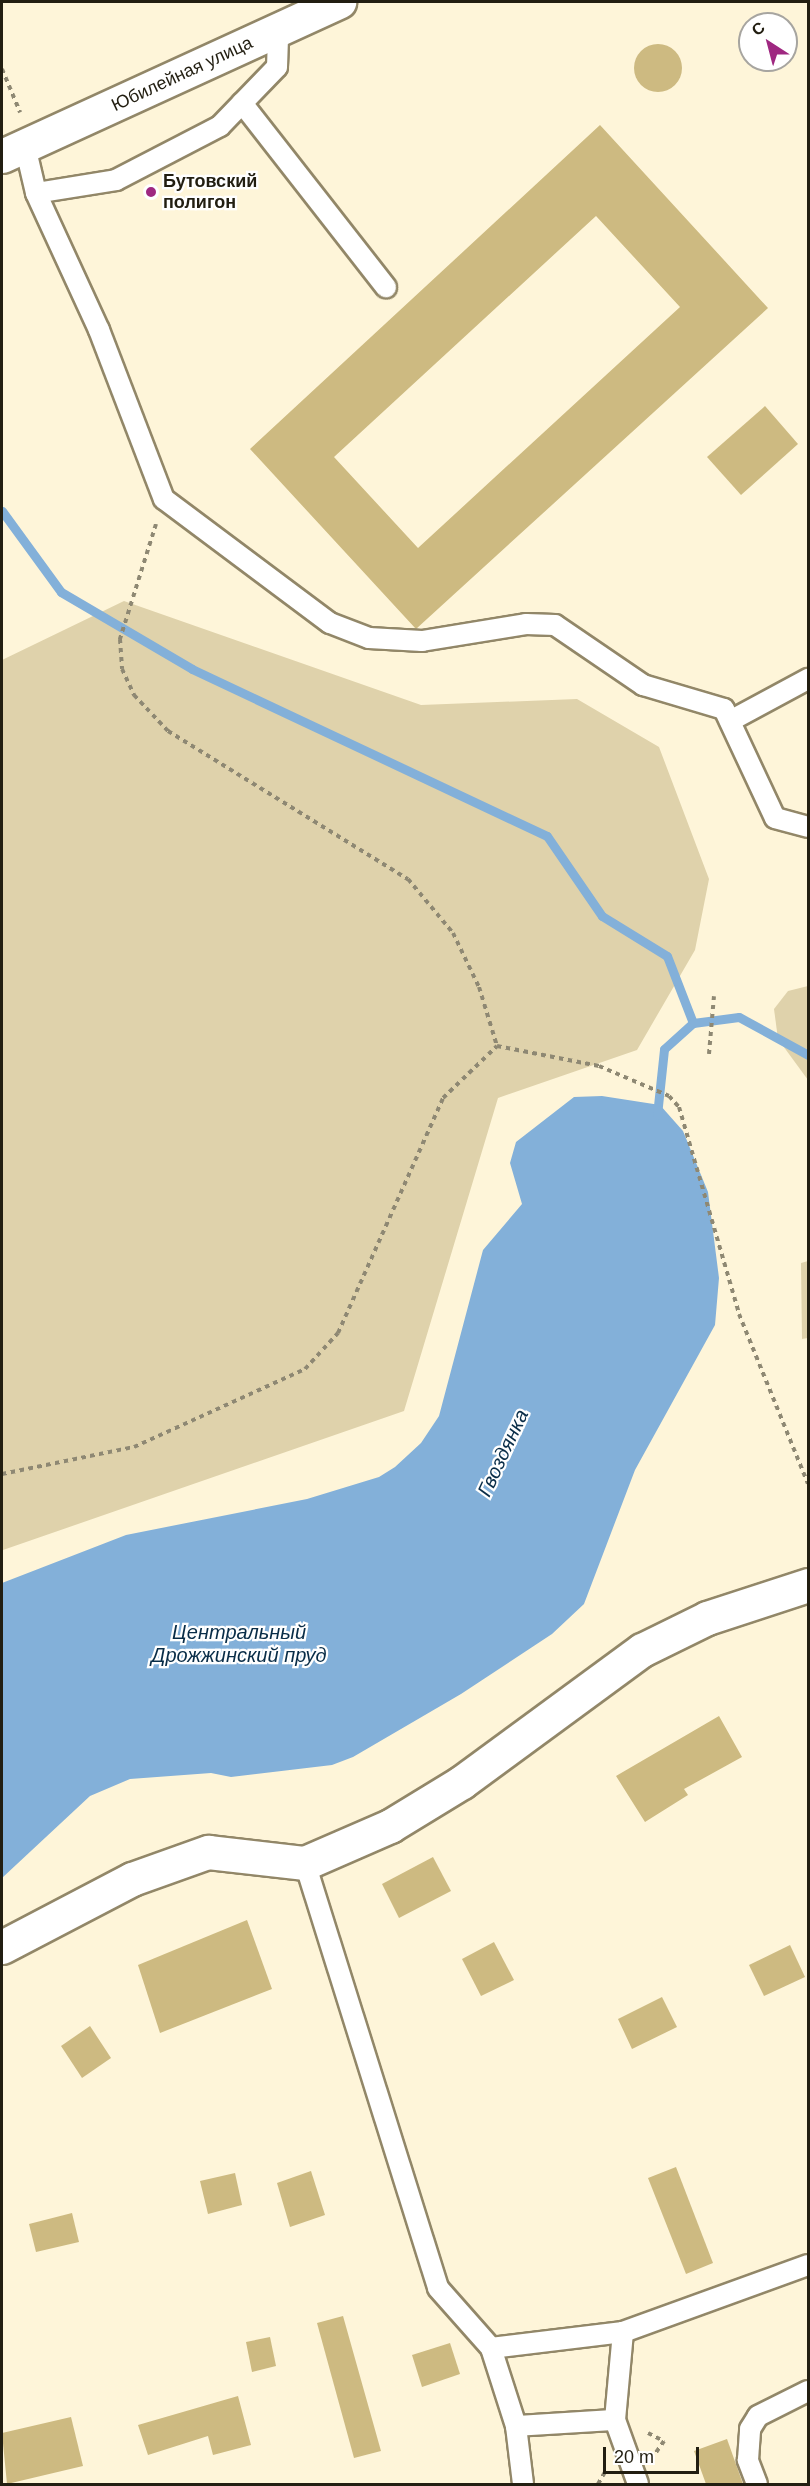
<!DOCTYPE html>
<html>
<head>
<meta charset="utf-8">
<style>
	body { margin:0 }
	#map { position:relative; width:810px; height:2486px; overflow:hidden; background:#fef5d9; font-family:Helvetica,sans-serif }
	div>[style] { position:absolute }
	.green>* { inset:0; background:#dfd2ab }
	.water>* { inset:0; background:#83b0d9 }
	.stream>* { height:9px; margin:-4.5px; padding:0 4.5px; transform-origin:4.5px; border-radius:4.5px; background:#83b0d9 }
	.building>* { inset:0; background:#cdba81 }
	.round { border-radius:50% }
	.path>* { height:4px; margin-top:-2px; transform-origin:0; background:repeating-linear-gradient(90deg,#8e8873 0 4.5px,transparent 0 9px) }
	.roads { filter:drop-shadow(2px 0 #928768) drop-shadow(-2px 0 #928768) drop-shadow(0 2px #928768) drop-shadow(0 -2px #928768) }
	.lane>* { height:20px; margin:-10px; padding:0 10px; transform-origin:10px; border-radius:10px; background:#fff }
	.street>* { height:33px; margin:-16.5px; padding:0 16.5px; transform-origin:16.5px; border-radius:16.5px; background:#fff }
	.dots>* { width:16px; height:16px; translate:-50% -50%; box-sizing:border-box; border:3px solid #fff; border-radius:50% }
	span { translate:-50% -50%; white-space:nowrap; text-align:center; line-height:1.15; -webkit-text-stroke:4.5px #fff; paint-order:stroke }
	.street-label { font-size:18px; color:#221e11 }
	.poi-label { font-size:18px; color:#221e11; font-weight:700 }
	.left { translate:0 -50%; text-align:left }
	.water-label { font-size:20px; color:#092d48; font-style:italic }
	.frame { position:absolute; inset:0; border:3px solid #221e11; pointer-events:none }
	.north { position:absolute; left:738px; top:12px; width:60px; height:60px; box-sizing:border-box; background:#fff; border:2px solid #a7a5a0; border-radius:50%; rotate:324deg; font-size:16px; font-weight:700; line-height:24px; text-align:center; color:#221e11 }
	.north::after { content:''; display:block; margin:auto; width:21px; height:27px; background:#9f2881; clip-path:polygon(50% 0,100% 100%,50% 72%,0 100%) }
	.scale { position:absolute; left:603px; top:2447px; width:96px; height:27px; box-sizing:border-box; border:3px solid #221e11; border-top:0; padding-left:8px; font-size:18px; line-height:21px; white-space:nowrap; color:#221e11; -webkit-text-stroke:4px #fff; paint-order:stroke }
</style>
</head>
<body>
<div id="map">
	<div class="green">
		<i style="clip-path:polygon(124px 601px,421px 705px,577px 699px,659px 747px,709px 879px,695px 950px,637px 1050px,498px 1098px,404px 1411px,3px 1550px,2px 660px)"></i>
		<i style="clip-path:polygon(808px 986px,808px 1080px,778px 1039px,774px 1009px,788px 991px)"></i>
		<i style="clip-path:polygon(808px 1261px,808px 1338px,802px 1339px,801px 1263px)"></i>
	</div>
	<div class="water">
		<i style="clip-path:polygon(602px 1096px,660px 1105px,683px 1131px,708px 1192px,719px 1278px,715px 1325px,635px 1470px,584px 1604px,552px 1634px,461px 1694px,353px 1757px,332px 1765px,231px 1777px,211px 1773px,130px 1779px,90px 1796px,2px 1878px,2px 1583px,126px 1535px,307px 1499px,379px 1477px,395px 1467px,421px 1443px,439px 1416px,483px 1250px,522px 1204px,510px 1163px,516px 1142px,574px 1097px)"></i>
	</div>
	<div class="stream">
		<i style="left:2px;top:511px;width:100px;rotate:53.9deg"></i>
		<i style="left:61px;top:592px;width:152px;rotate:30.4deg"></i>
		<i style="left:192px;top:669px;width:392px;rotate:25.2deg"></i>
		<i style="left:547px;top:836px;width:97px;rotate:55.5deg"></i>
		<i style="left:602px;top:916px;width:76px;rotate:31.6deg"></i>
		<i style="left:667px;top:956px;width:72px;rotate:68.8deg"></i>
		<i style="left:657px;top:1115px;width:66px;rotate:-83.9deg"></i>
		<i style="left:664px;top:1049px;width:39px;rotate:-42deg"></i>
		<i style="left:693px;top:1023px;width:46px;rotate:-7.4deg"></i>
		<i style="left:739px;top:1017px;width:79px;rotate:28.8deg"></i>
	</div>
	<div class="building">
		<i class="round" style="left:634px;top:44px;width:48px;height:48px"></i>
		<i style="clip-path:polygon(evenodd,600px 125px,768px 308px,416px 629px,250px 449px,600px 125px,596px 216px,680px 307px,418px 548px,334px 457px,596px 216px)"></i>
		<i style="clip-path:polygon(765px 406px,798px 444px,741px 495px,707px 457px)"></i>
		<i style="clip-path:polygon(719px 1716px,742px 1757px,684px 1789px,688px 1795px,645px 1822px,616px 1776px)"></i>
		<i style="clip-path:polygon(433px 1857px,451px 1891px,399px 1918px,382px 1884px)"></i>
		<i style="clip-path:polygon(247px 1920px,272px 1989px,160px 2033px,138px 1965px)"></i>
		<i style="clip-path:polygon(494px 1942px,514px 1980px,481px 1996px,462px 1959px)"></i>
		<i style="clip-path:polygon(790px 1945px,805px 1977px,764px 1996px,749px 1965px)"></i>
		<i style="clip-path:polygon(662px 1997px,677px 2027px,632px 2049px,618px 2019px)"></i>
		<i style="clip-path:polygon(90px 2026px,111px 2058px,82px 2078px,61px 2046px)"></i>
		<i style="clip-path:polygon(676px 2167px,713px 2263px,686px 2274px,648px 2178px)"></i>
		<i style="clip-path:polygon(311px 2171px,325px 2215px,290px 2227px,277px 2183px)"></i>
		<i style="clip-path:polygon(235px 2173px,242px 2205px,208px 2214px,200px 2181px)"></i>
		<i style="clip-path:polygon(72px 2213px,79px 2242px,36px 2252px,29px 2224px)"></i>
		<i style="clip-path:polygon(343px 2316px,381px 2451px,354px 2458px,317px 2323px)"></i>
		<i style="clip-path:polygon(270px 2337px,276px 2366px,252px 2372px,246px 2342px)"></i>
		<i style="clip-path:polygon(450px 2343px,460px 2374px,422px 2387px,412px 2355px)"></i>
		<i style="clip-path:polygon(238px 2396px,251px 2445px,213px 2455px,208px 2436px,148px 2455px,138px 2425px)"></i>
		<i style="clip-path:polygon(71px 2417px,83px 2466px,7px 2484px,2px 2433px)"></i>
		<i style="clip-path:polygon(727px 2439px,743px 2484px,706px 2484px,694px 2451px)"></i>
	</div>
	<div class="path">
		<i style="left:2px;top:69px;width:47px;rotate:67.3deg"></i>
		<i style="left:156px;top:524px;width:121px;rotate:107.4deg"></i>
		<i style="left:120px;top:639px;width:30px;rotate:86deg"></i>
		<i style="left:122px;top:669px;width:29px;rotate:65deg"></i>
		<i style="left:134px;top:695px;width:50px;rotate:46.6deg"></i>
		<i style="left:168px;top:731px;width:282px;rotate:31.7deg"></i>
		<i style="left:408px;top:879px;width:70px;rotate:50.2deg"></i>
		<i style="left:453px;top:933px;width:60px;rotate:64.3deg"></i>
		<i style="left:479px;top:987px;width:62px;rotate:73deg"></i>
		<i style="left:497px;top:1046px;width:104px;rotate:11.1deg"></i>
		<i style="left:599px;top:1066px;width:76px;rotate:23.2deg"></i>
		<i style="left:669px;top:1096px;width:15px;rotate:48deg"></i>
		<i style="left:679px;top:1107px;width:216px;rotate:73.8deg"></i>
		<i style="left:739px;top:1314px;width:183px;rotate:67.9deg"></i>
		<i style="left:709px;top:1054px;width:58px;rotate:-85.1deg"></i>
		<i style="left:2px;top:1474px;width:135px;rotate:-11.6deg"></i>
		<i style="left:134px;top:1447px;width:188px;rotate:-24.5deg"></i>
		<i style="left:305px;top:1369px;width:49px;rotate:-47.5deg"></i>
		<i style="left:338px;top:1333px;width:257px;rotate:-65.9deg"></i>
		<i style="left:443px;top:1098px;width:75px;rotate:-43.9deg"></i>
		<i style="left:648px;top:2433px;width:18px;rotate:27deg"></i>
		<i style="left:664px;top:2441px;width:16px;rotate:125deg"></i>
		<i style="left:598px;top:2484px;width:14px;rotate:-60deg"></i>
	</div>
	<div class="roads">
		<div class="lane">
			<i style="left:242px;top:103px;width:234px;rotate:52deg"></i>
			<i style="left:25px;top:146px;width:48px;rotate:76.8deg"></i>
			<i style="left:36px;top:193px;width:151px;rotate:65.3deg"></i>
			<i style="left:99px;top:330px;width:181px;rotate:69deg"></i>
			<i style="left:164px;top:499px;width:207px;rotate:36.8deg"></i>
			<i style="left:330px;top:623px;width:42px;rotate:21deg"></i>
			<i style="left:369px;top:638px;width:53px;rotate:3.2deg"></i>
			<i style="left:422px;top:641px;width:105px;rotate:-9.3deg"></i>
			<i style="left:526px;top:624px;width:29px;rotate:2deg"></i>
			<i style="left:555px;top:625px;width:107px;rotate:34.3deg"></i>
			<i style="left:643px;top:685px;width:84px;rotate:16.5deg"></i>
			<i style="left:724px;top:709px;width:120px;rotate:64.9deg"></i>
			<i style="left:775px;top:818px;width:34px;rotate:15deg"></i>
			<i style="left:36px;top:193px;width:81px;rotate:-9.2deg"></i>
			<i style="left:116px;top:180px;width:117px;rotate:-27.4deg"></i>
			<i style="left:220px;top:126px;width:82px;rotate:-46deg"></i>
			<i style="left:277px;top:67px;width:38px;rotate:-88deg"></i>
			<i style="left:730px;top:721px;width:89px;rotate:-28.3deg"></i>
			<i style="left:305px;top:1863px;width:445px;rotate:72.6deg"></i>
			<i style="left:438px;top:2288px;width:80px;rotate:48.5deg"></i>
			<i style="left:491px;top:2348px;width:133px;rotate:-6.9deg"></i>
			<i style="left:623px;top:2332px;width:197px;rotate:-19.9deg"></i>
			<i style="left:623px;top:2332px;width:88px;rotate:95.2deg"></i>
			<i style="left:615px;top:2420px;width:68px;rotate:70.2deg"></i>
			<i style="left:491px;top:2348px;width:82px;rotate:72.2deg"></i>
			<i style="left:516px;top:2426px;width:58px;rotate:83.1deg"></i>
			<i style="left:516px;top:2426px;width:99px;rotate:-3.5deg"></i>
			<i style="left:757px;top:2484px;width:26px;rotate:-111deg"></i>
			<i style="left:748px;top:2460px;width:31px;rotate:-86deg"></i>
			<i style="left:750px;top:2429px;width:15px;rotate:-58deg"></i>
			<i style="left:758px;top:2416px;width:56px;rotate:-26.6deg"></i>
		</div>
		<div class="street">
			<i style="left:2px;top:156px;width:371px;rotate:-24.6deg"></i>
			<i style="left:2px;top:1947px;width:147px;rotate:-27.6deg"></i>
			<i style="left:132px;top:1879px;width:81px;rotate:-19.6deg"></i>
			<i style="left:208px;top:1852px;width:98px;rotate:6.5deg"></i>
			<i style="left:305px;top:1863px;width:93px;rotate:-23.5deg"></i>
			<i style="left:390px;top:1826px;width:84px;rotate:-31.4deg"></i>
			<i style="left:462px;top:1782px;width:223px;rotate:-36.3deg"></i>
			<i style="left:642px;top:1650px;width:72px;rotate:-26.2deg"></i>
			<i style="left:707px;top:1618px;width:106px;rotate:-18.1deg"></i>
		</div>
	</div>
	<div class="dots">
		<i style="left:151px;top:192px;background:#9f2881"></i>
	</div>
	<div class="street-label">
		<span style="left:182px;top:74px;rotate:-25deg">Юбилейная улица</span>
	</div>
	<div class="poi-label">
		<span class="left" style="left:163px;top:192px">Бутовский<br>полигон</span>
	</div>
	<div class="water-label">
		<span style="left:503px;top:1453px;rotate:-65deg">Гвоздянка</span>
		<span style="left:239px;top:1644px">Центральный<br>Дрожжинский пруд</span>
	</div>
	<div class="frame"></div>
	<div class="north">С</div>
	<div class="scale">20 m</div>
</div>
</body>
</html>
